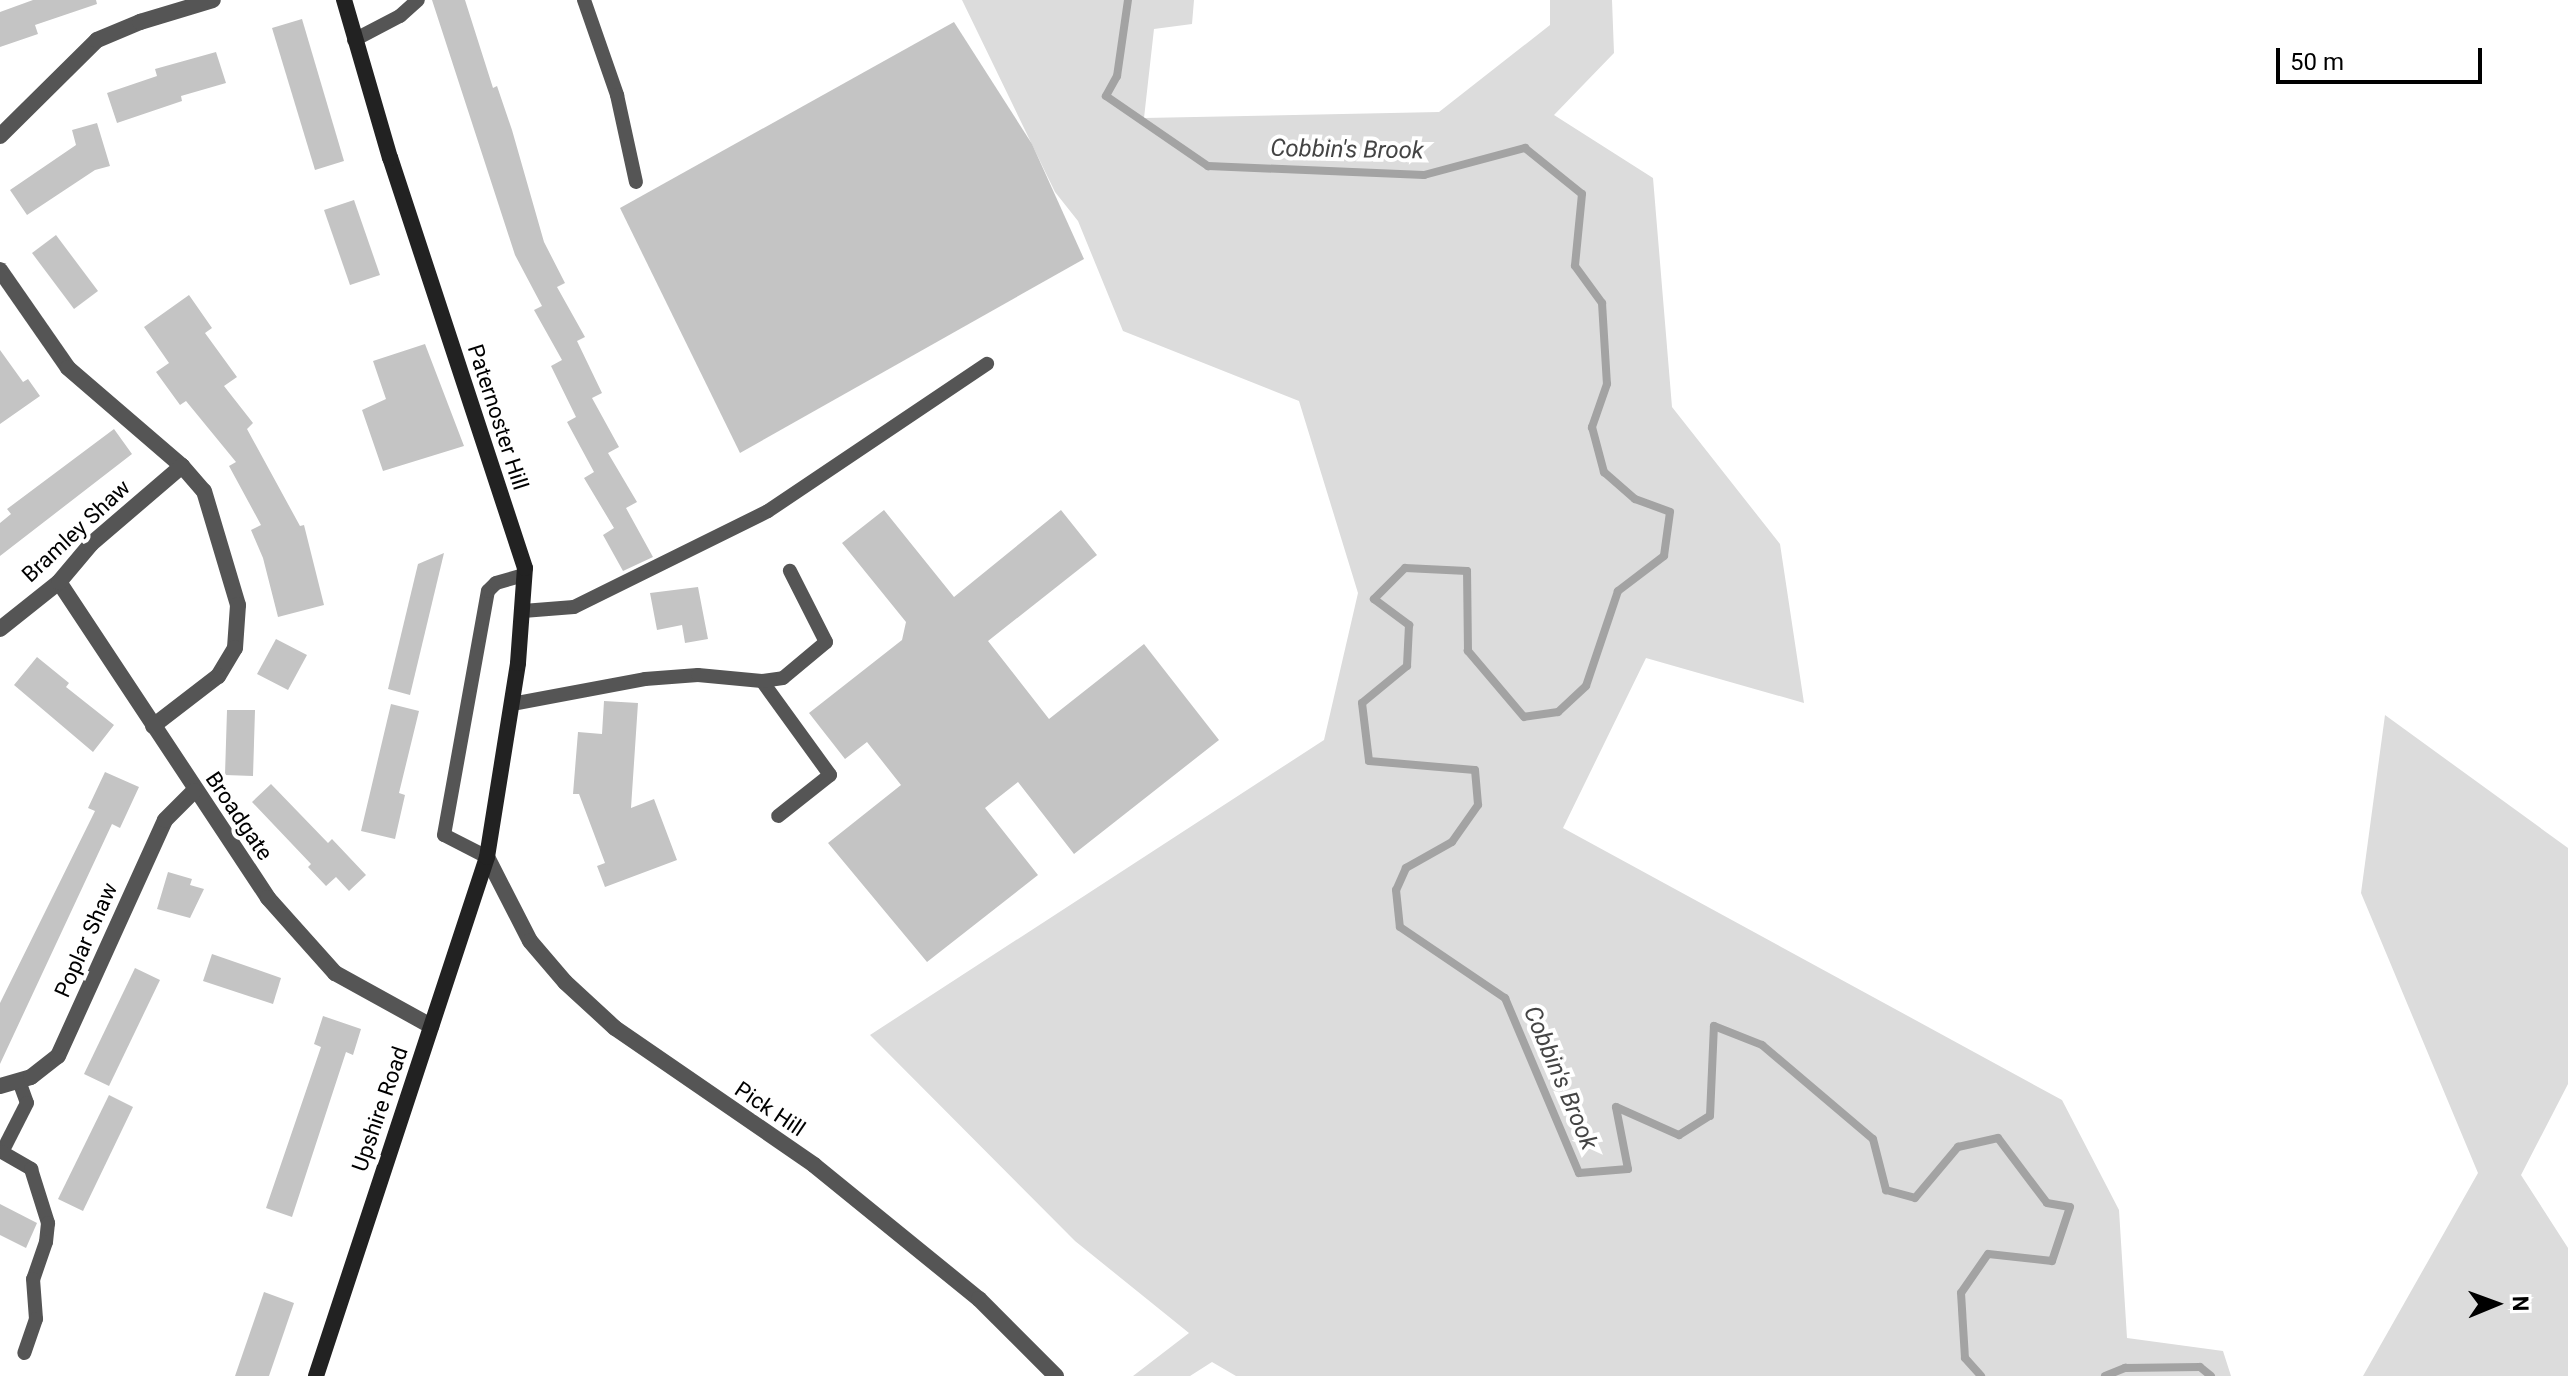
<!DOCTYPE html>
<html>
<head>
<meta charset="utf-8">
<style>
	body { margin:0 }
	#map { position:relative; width:2568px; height:1376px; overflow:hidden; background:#fff; font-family:Roboto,sans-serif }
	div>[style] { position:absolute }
	.green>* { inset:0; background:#dcdcdc }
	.stream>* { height:8px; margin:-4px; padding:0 4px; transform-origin:4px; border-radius:4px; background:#a3a3a3 }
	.building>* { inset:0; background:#c4c4c4 }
	.lane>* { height:14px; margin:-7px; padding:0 7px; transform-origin:7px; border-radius:7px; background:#555 }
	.street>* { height:16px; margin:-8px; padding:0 8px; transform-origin:8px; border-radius:8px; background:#555 }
	.secondary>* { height:16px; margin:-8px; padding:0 8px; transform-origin:8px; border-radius:8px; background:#222 }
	span { translate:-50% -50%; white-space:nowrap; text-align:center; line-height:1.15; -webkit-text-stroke:8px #fff; paint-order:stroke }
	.street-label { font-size:22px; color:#000 }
	.water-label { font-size:24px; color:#444; font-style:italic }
	.north { position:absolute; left:2456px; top:1264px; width:80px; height:80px; -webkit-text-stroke:6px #fff; paint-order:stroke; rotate:89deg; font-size:22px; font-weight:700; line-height:32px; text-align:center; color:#000 }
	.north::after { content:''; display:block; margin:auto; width:28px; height:36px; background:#000; clip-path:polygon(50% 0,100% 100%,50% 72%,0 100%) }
	.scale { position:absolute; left:2276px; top:48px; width:206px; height:36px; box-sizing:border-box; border:4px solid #000; border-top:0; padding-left:10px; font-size:24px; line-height:28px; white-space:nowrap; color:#000; -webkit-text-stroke:6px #fff; paint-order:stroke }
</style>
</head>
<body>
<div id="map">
	<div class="green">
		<i style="clip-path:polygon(962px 0,1194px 0,1192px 24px,1154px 29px,1144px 118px,1439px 112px,1550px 25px,1550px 0,1612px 0,1614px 53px,1554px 115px,1653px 178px,1672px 407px,1780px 544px,1804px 703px,1646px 658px,1563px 828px,2062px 1100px,2119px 1210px,2127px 1338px,2223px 1351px,2231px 1376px,1236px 1376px,1212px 1362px,1190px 1376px,1133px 1376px,1189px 1333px,1075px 1241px,870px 1035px,1324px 740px,1358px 593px,1299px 401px,1123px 331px,1078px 221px,1055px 192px)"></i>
		<i style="clip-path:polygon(2385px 715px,2568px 848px,2568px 1084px,2521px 1175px,2568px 1248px,2568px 1376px,2363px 1376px,2478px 1173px,2361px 893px)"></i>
	</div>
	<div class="stream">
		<i style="left:1128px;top:0;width:77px;rotate:98.2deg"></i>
		<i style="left:1117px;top:76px;width:23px;rotate:119deg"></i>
		<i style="left:1106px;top:96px;width:124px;rotate:34.5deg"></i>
		<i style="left:1208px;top:166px;width:216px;rotate:2.4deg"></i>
		<i style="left:1424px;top:175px;width:105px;rotate:-15deg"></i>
		<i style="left:1525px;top:148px;width:73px;rotate:38.9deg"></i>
		<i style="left:1582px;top:194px;width:72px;rotate:95.6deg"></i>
		<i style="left:1575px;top:266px;width:46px;rotate:53.9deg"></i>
		<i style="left:1602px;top:303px;width:81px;rotate:86.5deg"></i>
		<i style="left:1607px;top:384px;width:46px;rotate:109.2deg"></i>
		<i style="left:1592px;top:427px;width:47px;rotate:75.1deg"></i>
		<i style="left:1604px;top:472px;width:41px;rotate:41.1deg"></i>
		<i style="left:1635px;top:499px;width:37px;rotate:20deg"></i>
		<i style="left:1670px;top:512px;width:44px;rotate:97.8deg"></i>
		<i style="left:1664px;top:556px;width:58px;rotate:142.7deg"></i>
		<i style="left:1618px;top:591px;width:100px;rotate:108.6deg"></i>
		<i style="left:1586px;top:686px;width:38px;rotate:137deg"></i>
		<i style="left:1558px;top:712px;width:34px;rotate:172deg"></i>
		<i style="left:1524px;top:717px;width:87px;rotate:-130.3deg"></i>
		<i style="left:1468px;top:651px;width:80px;rotate:-90.7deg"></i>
		<i style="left:1467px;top:571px;width:62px;rotate:-177.2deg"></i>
		<i style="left:1405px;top:568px;width:44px;rotate:135deg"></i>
		<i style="left:1374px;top:599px;width:44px;rotate:36.6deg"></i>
		<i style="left:1409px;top:625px;width:41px;rotate:92.8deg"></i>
		<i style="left:1407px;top:666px;width:58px;rotate:140.6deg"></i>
		<i style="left:1362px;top:703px;width:58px;rotate:83.1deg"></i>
		<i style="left:1369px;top:761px;width:106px;rotate:4.9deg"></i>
		<i style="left:1475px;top:770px;width:35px;rotate:85deg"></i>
		<i style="left:1478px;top:805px;width:45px;rotate:125.1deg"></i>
		<i style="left:1452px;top:842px;width:53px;rotate:150.5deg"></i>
		<i style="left:1406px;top:868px;width:24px;rotate:114deg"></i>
		<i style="left:1396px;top:890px;width:37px;rotate:84deg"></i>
		<i style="left:1400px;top:927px;width:127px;rotate:34.1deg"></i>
		<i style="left:1505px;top:998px;width:190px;rotate:67.1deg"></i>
		<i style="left:1579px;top:1173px;width:49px;rotate:-4.7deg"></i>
		<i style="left:1628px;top:1169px;width:63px;rotate:-101deg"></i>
		<i style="left:1616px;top:1107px;width:69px;rotate:24deg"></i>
		<i style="left:1679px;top:1135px;width:36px;rotate:-32deg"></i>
		<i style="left:1710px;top:1116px;width:90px;rotate:-87.5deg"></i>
		<i style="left:1714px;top:1026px;width:52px;rotate:21.6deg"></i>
		<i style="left:1762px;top:1045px;width:145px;rotate:40.3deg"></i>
		<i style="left:1873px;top:1139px;width:53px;rotate:75.7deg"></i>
		<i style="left:1886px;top:1190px;width:30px;rotate:15deg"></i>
		<i style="left:1915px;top:1198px;width:67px;rotate:-49.9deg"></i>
		<i style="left:1958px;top:1147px;width:41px;rotate:-12.7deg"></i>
		<i style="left:1998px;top:1138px;width:81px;rotate:53deg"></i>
		<i style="left:2047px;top:1203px;width:23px;rotate:10deg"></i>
		<i style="left:2070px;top:1207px;width:57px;rotate:108.4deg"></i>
		<i style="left:2052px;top:1261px;width:64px;rotate:-173.8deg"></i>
		<i style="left:1988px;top:1254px;width:47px;rotate:124.7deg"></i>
		<i style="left:1961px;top:1293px;width:65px;rotate:86.5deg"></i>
		<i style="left:1965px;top:1358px;width:24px;rotate:48deg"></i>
		<i style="left:2105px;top:1376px;width:22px;rotate:-22deg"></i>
		<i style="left:2125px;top:1368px;width:75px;rotate:-0.8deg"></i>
		<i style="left:2200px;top:1367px;width:14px;rotate:39deg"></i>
	</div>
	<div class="building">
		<i style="clip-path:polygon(33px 0,96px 0,97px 4px,35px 25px,38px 34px,0 47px,0 12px)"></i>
		<i style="clip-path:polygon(432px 0,465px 0,493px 88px,497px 86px,512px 130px,544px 242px,565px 283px,557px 287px,585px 337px,577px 341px,602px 393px,592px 398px,619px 447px,608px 453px,637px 502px,626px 508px,653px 557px,623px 571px,603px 535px,614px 528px,584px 478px,594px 472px,567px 422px,576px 417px,551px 366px,562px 360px,534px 310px,542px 306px,515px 255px)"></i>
		<i style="clip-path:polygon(302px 19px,344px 161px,315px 170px,272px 28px)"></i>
		<i style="clip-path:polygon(954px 22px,1032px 144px,1084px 259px,740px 453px,620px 208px)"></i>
		<i style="clip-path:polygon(216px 52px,226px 83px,181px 96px,182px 101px,117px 123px,107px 93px,157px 76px,155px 69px)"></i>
		<i style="clip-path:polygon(97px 123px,110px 166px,95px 170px,27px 215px,10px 190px,76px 145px,72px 130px)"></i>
		<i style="clip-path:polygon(354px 200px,380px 275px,350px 285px,324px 210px)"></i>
		<i style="clip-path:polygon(56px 235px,98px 291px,74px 309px,32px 253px)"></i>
		<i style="clip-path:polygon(189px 295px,212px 328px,205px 333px,237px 377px,224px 386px,253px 423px,247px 429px,300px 526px,304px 525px,324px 605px,278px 617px,263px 558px,251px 530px,261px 525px,229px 466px,236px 462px,186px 401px,180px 405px,156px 372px,169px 363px,144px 327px)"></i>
		<i style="clip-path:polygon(425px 344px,464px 446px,383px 471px,362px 410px,386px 399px,373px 361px)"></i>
		<i style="clip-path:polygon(0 350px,23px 382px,28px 379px,40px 396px,0 424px)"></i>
		<i style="clip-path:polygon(114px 429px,132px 454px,0 556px,0 523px,11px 514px,7px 509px)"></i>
		<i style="clip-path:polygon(884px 510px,954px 597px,1061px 510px,1097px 555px,988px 641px,1049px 719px,1144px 644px,1219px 740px,1074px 854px,1018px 782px,985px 808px,1038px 875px,927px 962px,828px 843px,901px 785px,867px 742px,845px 759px,809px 713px,902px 640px,906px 622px,842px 543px)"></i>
		<i style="clip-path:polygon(444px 553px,410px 695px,388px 689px,418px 564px)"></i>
		<i style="clip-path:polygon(698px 587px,708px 639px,685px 643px,682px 625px,657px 630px,650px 593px)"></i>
		<i style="clip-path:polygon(276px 639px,307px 655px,288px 690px,257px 674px)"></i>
		<i style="clip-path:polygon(37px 657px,69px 683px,66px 687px,114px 725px,93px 752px,14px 685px)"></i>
		<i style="clip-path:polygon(604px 701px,638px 703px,631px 808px,654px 799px,677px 860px,605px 887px,597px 866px,605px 863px,579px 794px,573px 794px,578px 732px,602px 734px)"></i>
		<i style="clip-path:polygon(391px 704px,419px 711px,399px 793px,405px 795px,395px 839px,361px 831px)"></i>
		<i style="clip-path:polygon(227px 710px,255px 710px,253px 776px,225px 775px)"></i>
		<i style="clip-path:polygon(105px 772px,139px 787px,120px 828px,112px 824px,0 1064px,0 1003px,95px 811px,88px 808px)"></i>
		<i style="clip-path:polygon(271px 784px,328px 843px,332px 839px,366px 875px,349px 891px,336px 877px,326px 886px,308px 867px,311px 864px,252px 802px)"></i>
		<i style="clip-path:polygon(168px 872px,192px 879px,190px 885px,204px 889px,190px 918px,157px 909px)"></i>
		<i style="clip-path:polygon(212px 954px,281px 978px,273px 1004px,203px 981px)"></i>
		<i style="clip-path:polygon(135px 968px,160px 980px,109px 1086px,84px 1074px)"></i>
		<i style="clip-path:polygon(323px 1016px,361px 1029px,353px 1055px,346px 1052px,292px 1217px,266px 1208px,321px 1047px,314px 1044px)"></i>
		<i style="clip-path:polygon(109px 1095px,133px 1107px,83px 1211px,58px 1199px)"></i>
		<i style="clip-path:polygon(0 1204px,37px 1223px,26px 1248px,0 1235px)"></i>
		<i style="clip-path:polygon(264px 1292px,294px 1303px,269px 1376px,235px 1376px)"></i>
	</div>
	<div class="lane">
		<i style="left:584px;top:0;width:101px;rotate:70.8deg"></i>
		<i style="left:617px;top:95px;width:89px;rotate:77.7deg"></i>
		<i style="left:354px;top:40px;width:52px;rotate:-27.6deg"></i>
		<i style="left:400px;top:16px;width:24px;rotate:-42deg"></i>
		<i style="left:523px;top:611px;width:51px;rotate:-4.5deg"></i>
		<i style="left:574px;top:607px;width:216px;rotate:-26.3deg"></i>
		<i style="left:768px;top:511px;width:264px;rotate:-33.9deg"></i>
		<i style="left:762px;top:681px;width:116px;rotate:54.1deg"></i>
		<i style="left:830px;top:775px;width:66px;rotate:141.7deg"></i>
		<i style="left:512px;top:704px;width:135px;rotate:-10.6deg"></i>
		<i style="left:645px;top:679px;width:53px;rotate:-4.3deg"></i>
		<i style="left:698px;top:675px;width:64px;rotate:5.4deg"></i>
		<i style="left:762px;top:681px;width:21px;rotate:-8deg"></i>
		<i style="left:783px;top:678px;width:56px;rotate:-39.9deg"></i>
		<i style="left:826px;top:642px;width:80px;rotate:-116.9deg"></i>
		<i style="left:487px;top:857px;width:48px;rotate:-152.9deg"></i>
		<i style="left:444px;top:835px;width:248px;rotate:-79.8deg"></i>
		<i style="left:488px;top:591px;width:11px;rotate:-45deg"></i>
		<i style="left:496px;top:583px;width:29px;rotate:-16deg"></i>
		<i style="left:19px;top:1081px;width:23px;rotate:70deg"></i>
		<i style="left:27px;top:1103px;width:55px;rotate:117deg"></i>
		<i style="left:2px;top:1152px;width:34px;rotate:30deg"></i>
		<i style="left:31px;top:1169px;width:57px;rotate:72.5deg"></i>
		<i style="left:48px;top:1223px;width:19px;rotate:96deg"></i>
		<i style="left:46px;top:1242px;width:39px;rotate:109deg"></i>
		<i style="left:33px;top:1279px;width:40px;rotate:85.7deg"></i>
		<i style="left:36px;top:1319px;width:36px;rotate:109deg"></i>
	</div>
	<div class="street">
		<i style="left:0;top:136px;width:136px;rotate:-44.7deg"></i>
		<i style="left:97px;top:40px;width:47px;rotate:-22.7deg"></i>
		<i style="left:140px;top:22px;width:76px;rotate:-16.8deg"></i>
		<i style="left:0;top:270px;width:119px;rotate:55.2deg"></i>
		<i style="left:68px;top:368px;width:150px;rotate:40.7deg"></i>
		<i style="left:182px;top:466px;width:33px;rotate:49deg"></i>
		<i style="left:204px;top:491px;width:119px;rotate:73.4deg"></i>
		<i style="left:238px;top:605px;width:43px;rotate:94deg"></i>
		<i style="left:235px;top:648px;width:33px;rotate:121deg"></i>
		<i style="left:218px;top:676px;width:82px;rotate:142.4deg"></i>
		<i style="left:59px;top:582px;width:379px;rotate:56.5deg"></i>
		<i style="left:268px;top:898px;width:101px;rotate:48.2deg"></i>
		<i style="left:335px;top:973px;width:110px;rotate:28.9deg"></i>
		<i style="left:0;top:629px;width:75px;rotate:-38.5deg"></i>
		<i style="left:59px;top:582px;width:50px;rotate:-49.9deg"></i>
		<i style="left:91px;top:544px;width:120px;rotate:-40.6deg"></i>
		<i style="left:487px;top:857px;width:94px;rotate:62.9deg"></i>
		<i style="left:530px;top:941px;width:54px;rotate:49.5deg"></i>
		<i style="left:565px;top:982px;width:68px;rotate:42.6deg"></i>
		<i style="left:615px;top:1028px;width:242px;rotate:34.5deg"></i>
		<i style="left:814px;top:1165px;width:213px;rotate:39.1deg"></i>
		<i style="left:979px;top:1299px;width:109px;rotate:45deg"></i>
		<i style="left:0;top:1086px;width:32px;rotate:-16deg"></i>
		<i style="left:31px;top:1077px;width:34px;rotate:-38deg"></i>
		<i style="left:58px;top:1056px;width:259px;rotate:-65.6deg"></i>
		<i style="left:165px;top:820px;width:41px;rotate:-45deg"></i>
	</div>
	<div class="secondary">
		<i style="left:316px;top:1376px;width:546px;rotate:-71.76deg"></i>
		<i style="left:487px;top:857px;width:196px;rotate:-80.9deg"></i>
		<i style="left:518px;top:663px;width:95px;rotate:-85.8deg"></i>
		<i style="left:525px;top:568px;width:432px;rotate:-108.2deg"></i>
		<i style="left:390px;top:158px;width:165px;rotate:-106.2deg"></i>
	</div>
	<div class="street-label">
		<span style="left:498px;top:417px;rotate:72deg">Paternoster Hill</span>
		<span style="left:76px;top:531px;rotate:-43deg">Bramley Shaw</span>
		<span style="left:239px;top:816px;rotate:56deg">Broadgate</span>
		<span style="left:86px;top:940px;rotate:-66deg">Poplar Shaw</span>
		<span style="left:380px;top:1109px;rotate:-71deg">Upshire Road</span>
		<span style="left:770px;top:1109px;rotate:34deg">Pick Hill</span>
	</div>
	<div class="water-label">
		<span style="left:1347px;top:150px;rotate:1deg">Cobbin's Brook</span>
		<span style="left:1560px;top:1078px;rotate:67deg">Cobbin's Brook</span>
	</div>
	<div class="north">N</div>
	<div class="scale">50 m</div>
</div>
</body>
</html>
